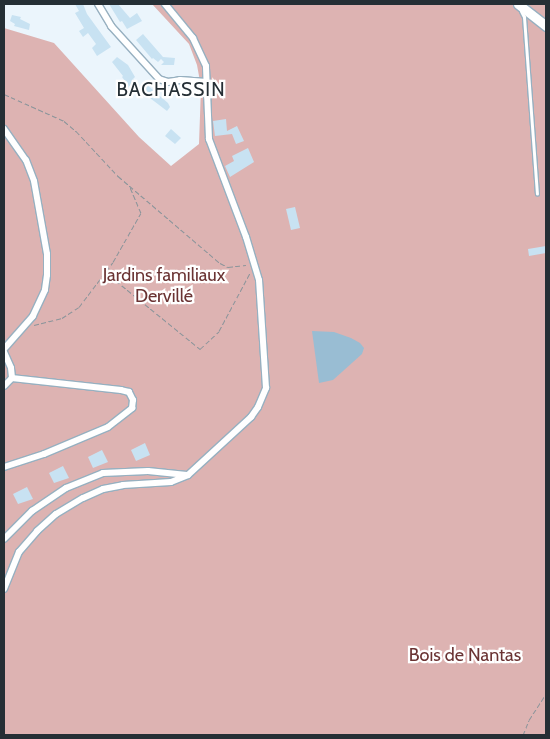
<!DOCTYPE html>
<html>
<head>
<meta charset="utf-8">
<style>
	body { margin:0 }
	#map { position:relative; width:550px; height:739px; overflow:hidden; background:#ebf5fc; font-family:Cabin,sans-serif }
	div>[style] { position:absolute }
	.green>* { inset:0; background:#ddb3b2 }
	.water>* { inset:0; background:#99bdd3 }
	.building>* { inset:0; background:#c8e2f2 }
	.path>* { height:1px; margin-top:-0.5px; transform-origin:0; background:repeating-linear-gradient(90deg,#8a949a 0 5px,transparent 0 7.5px) }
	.roads { filter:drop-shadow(1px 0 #97b0c0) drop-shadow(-1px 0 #97b0c0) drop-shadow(0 1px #97b0c0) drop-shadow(0 -1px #97b0c0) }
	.lane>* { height:3px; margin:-1.5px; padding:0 1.5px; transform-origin:1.5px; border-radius:1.5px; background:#fff }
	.street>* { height:6px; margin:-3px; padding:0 3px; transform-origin:3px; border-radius:3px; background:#fff }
	.secondary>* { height:9px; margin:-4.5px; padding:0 4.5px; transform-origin:4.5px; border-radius:4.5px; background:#fff }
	span { translate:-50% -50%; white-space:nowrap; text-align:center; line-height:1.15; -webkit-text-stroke:4.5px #fff; paint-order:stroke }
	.park-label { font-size:18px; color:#6a3333 }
	.neighbourhood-label { font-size:19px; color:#252f35; letter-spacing:1px }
	.frame { position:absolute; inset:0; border:5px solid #252f35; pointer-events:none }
</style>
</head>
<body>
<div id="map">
	<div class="green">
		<i style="clip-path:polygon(152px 4px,546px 4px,546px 735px,4px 735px,4px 28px,54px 43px,139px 137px,171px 166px,199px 144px,201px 87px,197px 65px,189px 44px)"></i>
	</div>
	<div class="water">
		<i style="clip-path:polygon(312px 331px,334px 332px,351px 338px,360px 343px,364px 348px,362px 354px,333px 380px,319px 383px)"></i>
	</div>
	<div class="building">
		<i style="clip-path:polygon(75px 4px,83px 4px,87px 14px,111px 47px,97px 56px,92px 48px,96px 44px,88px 33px,83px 37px,79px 31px,84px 28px,75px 13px,79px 11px)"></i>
		<i style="clip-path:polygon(109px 4px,118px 4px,130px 18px,137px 13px,142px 21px,127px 29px,122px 21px,120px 22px)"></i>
		<i style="clip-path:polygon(12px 15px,21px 17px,20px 19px,30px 24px,29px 30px,14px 26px,15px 24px,10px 21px)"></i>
		<i style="clip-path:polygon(143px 34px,163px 57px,175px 58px,174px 65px,161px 65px,164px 62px,161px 59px,158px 62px,153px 58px,152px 59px,136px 40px)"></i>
		<i style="clip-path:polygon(117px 57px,128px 65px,135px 77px,133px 79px,135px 81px,127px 88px,123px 83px,125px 81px,122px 77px,123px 76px,112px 62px)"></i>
		<i style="clip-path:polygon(146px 84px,168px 103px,170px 107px,167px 111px,146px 95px,145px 97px,139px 93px)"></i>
		<i style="clip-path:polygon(226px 119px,227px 131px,237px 126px,244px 141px,236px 144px,232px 134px,215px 136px,213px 121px)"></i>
		<i style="clip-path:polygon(171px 129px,181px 138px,175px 144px,165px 136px)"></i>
		<i style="clip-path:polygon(248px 148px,254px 162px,230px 177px,225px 166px,234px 161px,232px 156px)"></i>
		<i style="clip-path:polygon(295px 207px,300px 228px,291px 230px,286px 209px)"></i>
		<i style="clip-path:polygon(546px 246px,546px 253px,529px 256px,528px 249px)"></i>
		<i style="clip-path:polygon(145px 443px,150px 455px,136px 461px,131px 450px)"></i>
		<i style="clip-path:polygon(102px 450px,108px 462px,93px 468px,88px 457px)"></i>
		<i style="clip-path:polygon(63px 466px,69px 478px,54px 483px,49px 473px)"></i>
		<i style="clip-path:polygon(27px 487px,33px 499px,18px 504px,13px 494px)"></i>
	</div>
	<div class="path">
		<i style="left:4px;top:94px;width:66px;rotate:24.2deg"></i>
		<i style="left:64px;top:121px;width:16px;rotate:40deg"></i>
		<i style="left:76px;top:131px;width:62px;rotate:47deg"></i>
		<i style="left:118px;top:176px;width:134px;rotate:40.5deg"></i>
		<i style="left:220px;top:263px;width:9px;rotate:27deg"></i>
		<i style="left:228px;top:267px;width:18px;rotate:-6deg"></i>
		<i style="left:104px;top:271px;width:124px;rotate:39.1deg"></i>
		<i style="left:200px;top:349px;width:26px;rotate:-43deg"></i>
		<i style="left:219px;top:331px;width:66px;rotate:-61.9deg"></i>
		<i style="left:34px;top:325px;width:29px;rotate:-14deg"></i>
		<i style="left:62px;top:318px;width:20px;rotate:-33deg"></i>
		<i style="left:79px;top:307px;width:56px;rotate:-52.9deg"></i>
		<i style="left:113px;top:262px;width:56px;rotate:-60.3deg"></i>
		<i style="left:141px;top:213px;width:28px;rotate:-113deg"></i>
		<i style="left:523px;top:735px;width:16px;rotate:-68deg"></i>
		<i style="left:529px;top:720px;width:31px;rotate:-57deg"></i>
	</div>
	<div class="roads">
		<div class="lane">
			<i style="left:521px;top:11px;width:7px;rotate:63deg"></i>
			<i style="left:524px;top:17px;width:177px;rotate:85.8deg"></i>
		</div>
		<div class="street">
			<i style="left:98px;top:4px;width:26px;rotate:59deg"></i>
			<i style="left:111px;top:26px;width:72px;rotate:47.8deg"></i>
			<i style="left:159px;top:79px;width:9px;rotate:18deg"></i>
			<i style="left:168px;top:82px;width:12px;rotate:-9deg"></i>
			<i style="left:180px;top:80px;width:27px;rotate:4deg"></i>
			<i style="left:4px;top:129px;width:38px;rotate:55deg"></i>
			<i style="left:26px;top:160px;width:22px;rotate:69deg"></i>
			<i style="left:34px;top:181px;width:74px;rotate:79.9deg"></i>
			<i style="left:47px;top:254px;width:21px;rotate:90deg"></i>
			<i style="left:47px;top:275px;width:15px;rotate:98deg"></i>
			<i style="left:45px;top:290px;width:29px;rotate:115deg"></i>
			<i style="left:33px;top:316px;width:44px;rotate:131.3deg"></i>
			<i style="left:4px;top:352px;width:17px;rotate:66deg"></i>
			<i style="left:11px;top:368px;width:10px;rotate:84deg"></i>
			<i style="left:12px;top:378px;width:11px;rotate:135deg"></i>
			<i style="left:4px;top:467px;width:42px;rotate:-18deg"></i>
			<i style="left:44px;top:454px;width:69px;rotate:-22.9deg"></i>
			<i style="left:108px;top:427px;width:31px;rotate:-38deg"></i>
			<i style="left:132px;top:408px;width:8px;rotate:-83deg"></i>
			<i style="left:133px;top:400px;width:9px;rotate:-117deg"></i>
			<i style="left:129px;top:392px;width:8px;rotate:-166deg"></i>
			<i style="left:121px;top:390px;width:110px;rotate:-173.7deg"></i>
			<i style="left:4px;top:539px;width:40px;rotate:-45deg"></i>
			<i style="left:32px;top:511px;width:41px;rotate:-34.1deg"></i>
			<i style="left:66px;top:488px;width:40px;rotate:-22deg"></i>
			<i style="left:103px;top:473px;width:45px;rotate:-2.5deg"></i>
			<i style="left:148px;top:471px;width:39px;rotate:6deg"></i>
			<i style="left:4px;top:589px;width:40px;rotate:-68deg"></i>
			<i style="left:19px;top:552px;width:28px;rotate:-49deg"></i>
			<i style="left:37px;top:531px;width:25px;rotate:-42deg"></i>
			<i style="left:56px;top:514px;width:31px;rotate:-31deg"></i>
			<i style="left:83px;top:498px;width:22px;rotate:-24deg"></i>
			<i style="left:103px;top:489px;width:20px;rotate:-11deg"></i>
			<i style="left:123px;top:485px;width:48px;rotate:-3.6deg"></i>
			<i style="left:171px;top:482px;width:18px;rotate:-22deg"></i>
			<i style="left:188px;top:475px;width:86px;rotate:-42.6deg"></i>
			<i style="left:251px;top:417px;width:12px;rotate:-55deg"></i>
			<i style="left:258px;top:407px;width:21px;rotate:-67deg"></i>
			<i style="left:266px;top:388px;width:108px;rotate:-93.7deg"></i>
			<i style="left:259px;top:280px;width:45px;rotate:-106.8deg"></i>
			<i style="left:246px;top:237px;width:105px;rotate:-110.7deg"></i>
			<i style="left:209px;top:139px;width:73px;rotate:-92.4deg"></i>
			<i style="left:206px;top:66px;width:31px;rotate:-115deg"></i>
			<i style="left:193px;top:38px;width:44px;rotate:-129.5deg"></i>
		</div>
		<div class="secondary">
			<i style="left:518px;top:4px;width:36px;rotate:38deg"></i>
		</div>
	</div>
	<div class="park-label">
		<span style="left:164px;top:286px">Jardins familiaux<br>Dervillé</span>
		<span style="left:465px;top:655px">Bois de Nantas</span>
	</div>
	<div class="neighbourhood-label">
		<span style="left:171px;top:90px">BACHASSIN</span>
	</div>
	<div class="frame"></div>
</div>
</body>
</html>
